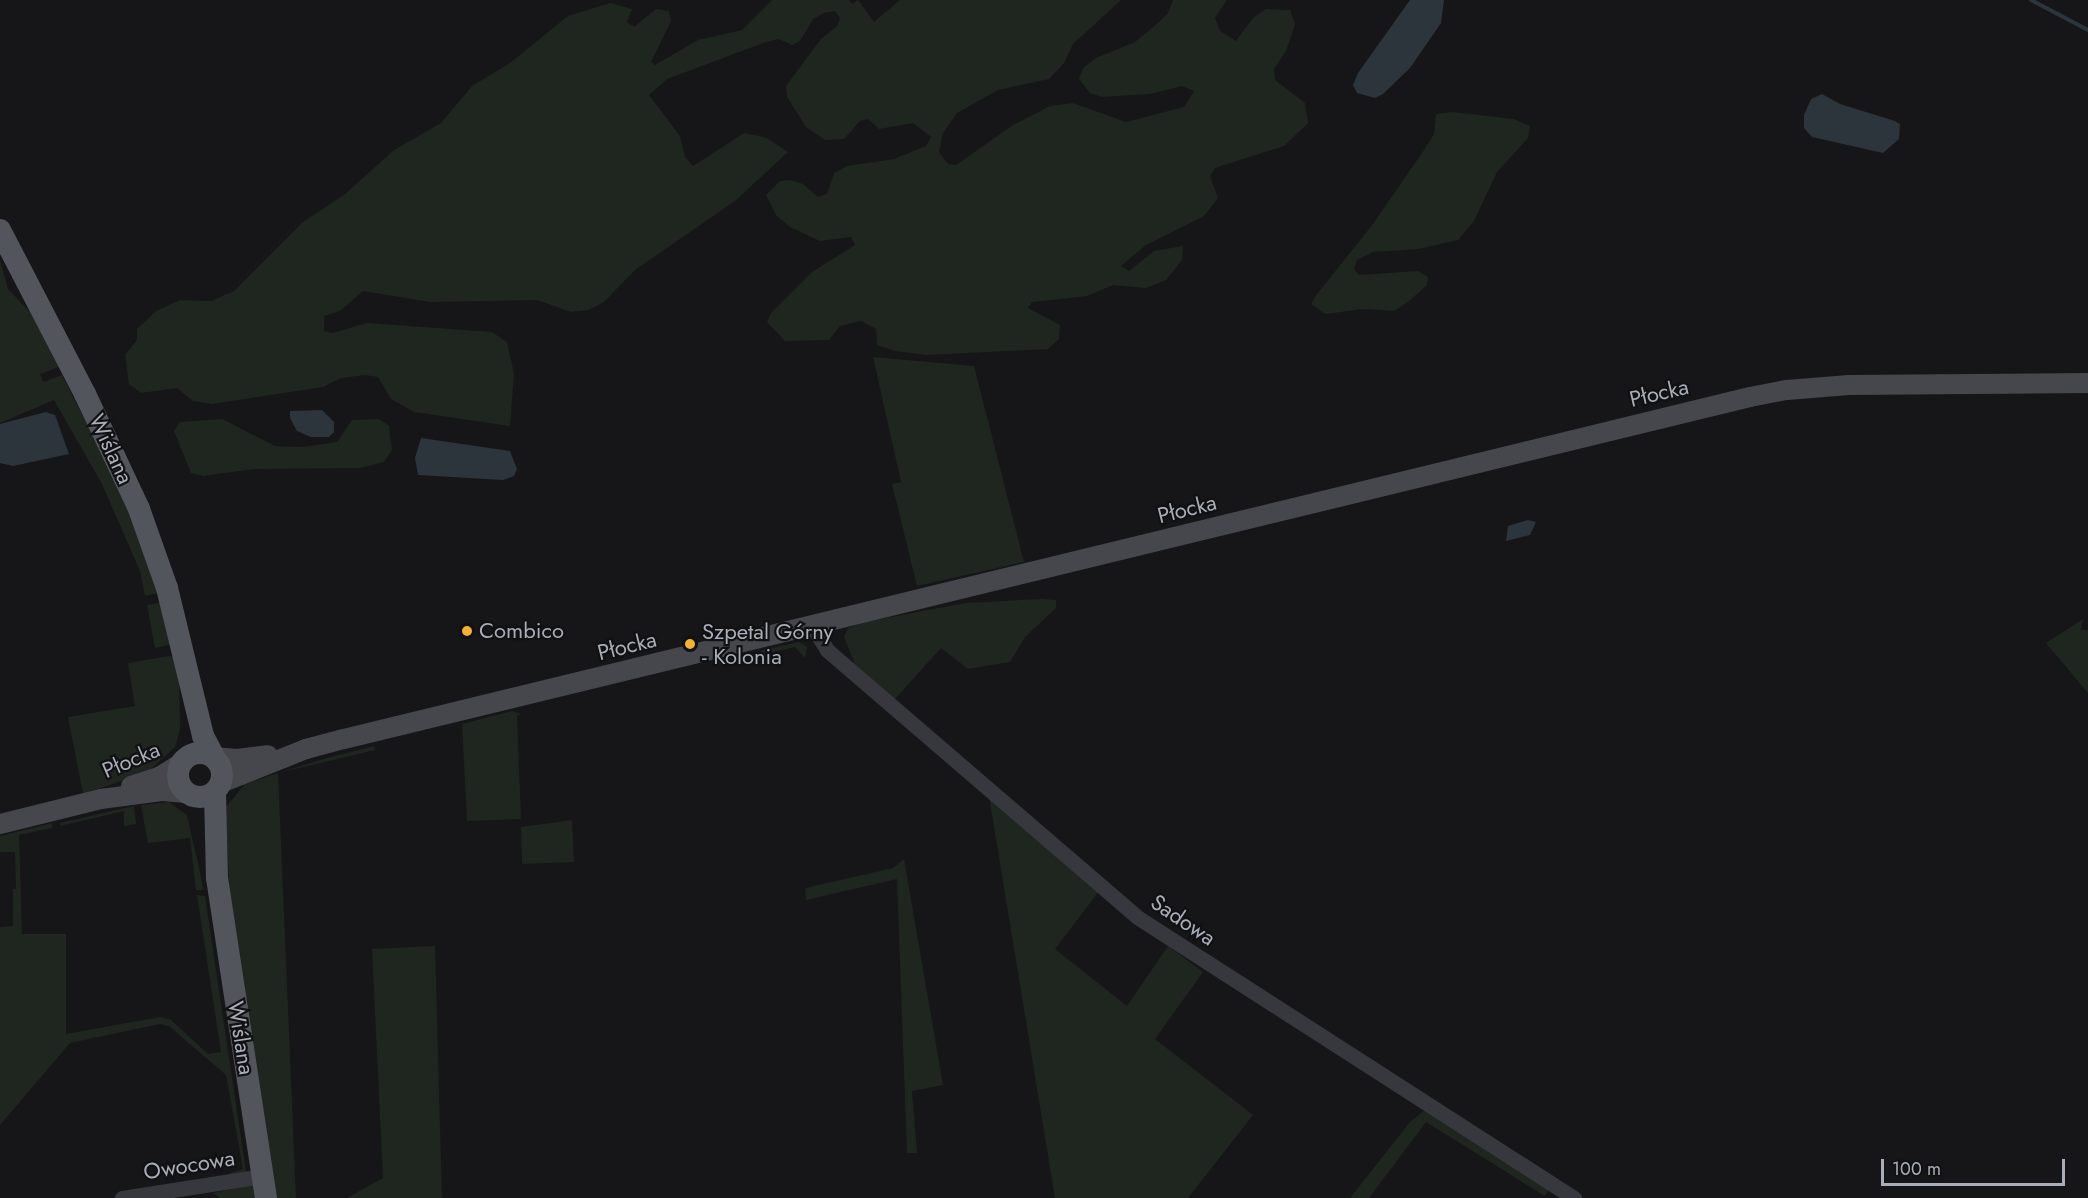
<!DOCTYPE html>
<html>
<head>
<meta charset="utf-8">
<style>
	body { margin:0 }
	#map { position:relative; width:2088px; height:1198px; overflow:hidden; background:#161618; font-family:Jost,sans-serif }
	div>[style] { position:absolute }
	.green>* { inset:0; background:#1e261f }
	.water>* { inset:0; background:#2c353c }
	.stream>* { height:4px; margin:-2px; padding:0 2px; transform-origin:2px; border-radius:2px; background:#2c353c }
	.street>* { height:15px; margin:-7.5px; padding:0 7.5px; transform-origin:7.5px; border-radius:7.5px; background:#37383d }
	.secondary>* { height:20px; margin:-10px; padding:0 10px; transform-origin:10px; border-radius:10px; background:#45474d }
	.primary>* { height:22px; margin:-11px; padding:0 11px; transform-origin:11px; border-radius:11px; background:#53555c }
	.primary>.ring { margin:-11px; padding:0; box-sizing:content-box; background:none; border:22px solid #53555c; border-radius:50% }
	.dots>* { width:16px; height:16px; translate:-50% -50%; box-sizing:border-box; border:3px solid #111113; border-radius:50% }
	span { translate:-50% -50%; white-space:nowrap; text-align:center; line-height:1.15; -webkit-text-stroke:4.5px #111113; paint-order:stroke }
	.street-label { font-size:22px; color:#a8adb8 }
	.poi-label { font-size:22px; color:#a8adb8 }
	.left { translate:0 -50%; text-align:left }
	.scale { position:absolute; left:1881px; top:1159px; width:184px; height:27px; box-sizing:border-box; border:3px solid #a8adb8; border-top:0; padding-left:8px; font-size:18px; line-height:21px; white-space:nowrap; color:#a8adb8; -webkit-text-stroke:4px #111113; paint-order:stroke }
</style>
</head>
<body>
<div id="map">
	<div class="green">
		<i style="clip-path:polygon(772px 0,849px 0,852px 4px,858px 0,874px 22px,900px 0,1121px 0,1073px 44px,1064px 63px,1049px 79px,998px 90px,957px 113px,943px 133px,939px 152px,948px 164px,956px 165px,1013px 125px,1050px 106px,1073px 103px,1126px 122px,1184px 107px,1194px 91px,1182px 86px,1150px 94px,1102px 97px,1090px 93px,1079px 79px,1083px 68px,1096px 58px,1135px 42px,1158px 23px,1168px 13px,1173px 0,1227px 0,1215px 18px,1220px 31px,1236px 41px,1253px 18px,1266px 9px,1290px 10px,1295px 24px,1286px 51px,1274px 69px,1275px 80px,1305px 103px,1308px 123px,1284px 146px,1215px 168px,1210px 176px,1218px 198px,1204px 216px,1146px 245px,1121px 266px,1129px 271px,1154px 251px,1183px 246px,1182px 260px,1166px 280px,1146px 288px,1113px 285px,1087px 296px,1032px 302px,1028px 308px,1060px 325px,1059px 339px,1048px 349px,926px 355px,895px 351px,877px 345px,876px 329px,861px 321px,840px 326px,829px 340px,785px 341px,767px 322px,771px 313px,812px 272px,855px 245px,851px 237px,820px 241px,790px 227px,776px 215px,766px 195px,780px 181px,790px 180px,803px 184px,818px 197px,827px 194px,834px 173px,847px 166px,894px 159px,926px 146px,931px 137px,913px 123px,879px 129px,868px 119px,860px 121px,844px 139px,825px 140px,806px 127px,787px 97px,786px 86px,821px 39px,837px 26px,840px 18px,835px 11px,824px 13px,813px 19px,800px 41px,792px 45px,779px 39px,766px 42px,667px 79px,649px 95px,680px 136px,685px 157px,693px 166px,744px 133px,767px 138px,788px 152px,735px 201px,635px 270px,604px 302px,589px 310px,571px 312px,537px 300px,430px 302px,363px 291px,340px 311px,324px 316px,324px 331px,333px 333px,367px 323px,492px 332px,507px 342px,514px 373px,510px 426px,414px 412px,391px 399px,378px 377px,365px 375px,341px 378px,323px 387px,212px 404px,193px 401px,177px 388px,141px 393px,129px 384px,125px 355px,137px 340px,137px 329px,156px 311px,180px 300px,211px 301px,234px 291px,303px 222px,344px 195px,394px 150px,441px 123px,472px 86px,510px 63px,568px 16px,610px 3px,632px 9px,627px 22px,634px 27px,656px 9px,669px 11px,671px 21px,651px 62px,655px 65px,698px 40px,742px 30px)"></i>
		<i style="clip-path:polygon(1452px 112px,1514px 119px,1530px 126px,1528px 138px,1497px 172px,1474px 221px,1458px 240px,1419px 249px,1373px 252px,1357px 260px,1354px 269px,1359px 275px,1418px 271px,1428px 277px,1427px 285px,1408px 302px,1394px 311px,1364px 309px,1325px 314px,1311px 304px,1317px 294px,1373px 224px,1424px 150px,1434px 134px,1436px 114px)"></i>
		<i style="clip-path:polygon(0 260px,8px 289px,31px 313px,59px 367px,40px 374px,42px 379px,44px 382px,62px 375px,125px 498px,159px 593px,145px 596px,140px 571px,102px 484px,54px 400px,0 423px)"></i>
		<i style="clip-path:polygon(873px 357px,974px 366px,1024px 562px,917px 586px,892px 484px,901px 482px)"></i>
		<i style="clip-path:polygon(222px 419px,275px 446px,302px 447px,337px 442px,352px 420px,379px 419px,389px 426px,392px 450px,384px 462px,360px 468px,254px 469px,203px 476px,191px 473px,174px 431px,180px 422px)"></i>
		<i style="clip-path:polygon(1041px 599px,1056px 600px,1056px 608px,1025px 637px,1010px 662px,968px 669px,941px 648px,894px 700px,855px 664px,844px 637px,848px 628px,865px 622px,965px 603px)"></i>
		<i style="clip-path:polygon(164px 602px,173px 644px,155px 648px,147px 605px)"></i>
		<i style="clip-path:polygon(2083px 619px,2081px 630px,2088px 630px,2088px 693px,2046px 643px)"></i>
		<i style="clip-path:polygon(799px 642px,807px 647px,805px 658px,795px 647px,715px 666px,717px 661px)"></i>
		<i style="clip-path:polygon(169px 656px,175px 657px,179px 676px,180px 729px,175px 747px,148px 772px,83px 794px,68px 717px,135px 706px,128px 663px)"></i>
		<i style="clip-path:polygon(512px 711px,521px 714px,517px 716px,521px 819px,467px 821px,462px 724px)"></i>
		<i style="clip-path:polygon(374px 746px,375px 750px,278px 773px,296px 1198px,271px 1198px,231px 923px,225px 808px,245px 784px,278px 773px,327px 758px)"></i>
		<i style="clip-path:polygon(989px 796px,1100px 890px,1055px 949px,1127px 1006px,1168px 946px,1203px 972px,1155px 1039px,1253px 1115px,1188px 1198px,1055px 1198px)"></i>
		<i style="clip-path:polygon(169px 802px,187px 815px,204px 890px,196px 890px,190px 838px,148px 843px,141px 805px)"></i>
		<i style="clip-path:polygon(134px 806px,136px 824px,124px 826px,124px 811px,60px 826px,60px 823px)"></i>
		<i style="clip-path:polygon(572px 820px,574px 862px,522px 864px,521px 827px)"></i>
		<i style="clip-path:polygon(52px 823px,52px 828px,19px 835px,22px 934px,66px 934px,66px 1034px,160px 1017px,170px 1019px,208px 1054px,221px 1052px,197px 895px,205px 896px,246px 1172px,234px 1176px,229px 1173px,243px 1169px,226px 1075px,169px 1026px,160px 1024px,70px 1043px,0 1125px,0 927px,13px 926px,13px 889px,16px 889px,15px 852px,0 852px,0 836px)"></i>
		<i style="clip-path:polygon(904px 859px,943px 1085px,912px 1091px,917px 1153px,907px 1153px,897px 879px,806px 900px,805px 888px,893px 868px)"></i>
		<i style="clip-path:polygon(435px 946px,442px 1198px,347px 1198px,383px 1178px,372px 949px)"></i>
		<i style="clip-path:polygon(1426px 1109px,1550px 1188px,1545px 1196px,1426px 1122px,1369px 1198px,1350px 1198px,1410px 1122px)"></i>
		<i style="clip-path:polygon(256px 1184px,258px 1198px,220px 1198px,213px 1193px)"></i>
	</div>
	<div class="water">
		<i style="clip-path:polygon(1410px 0,1444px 0,1441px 23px,1410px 68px,1383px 94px,1375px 98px,1357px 93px,1353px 85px,1358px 73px)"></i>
		<i style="clip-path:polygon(1822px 94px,1840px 104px,1895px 121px,1900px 124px,1899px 139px,1883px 153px,1812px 137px,1804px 128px,1804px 115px,1811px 99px)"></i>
		<i style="clip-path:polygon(322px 410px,334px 422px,334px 432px,329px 437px,311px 437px,297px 431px,290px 418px,290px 411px)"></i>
		<i style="clip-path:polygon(46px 412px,55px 415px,69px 454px,13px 466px,0 463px,0 424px)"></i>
		<i style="clip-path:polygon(421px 438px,510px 451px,517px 469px,514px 476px,503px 480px,418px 475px,415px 458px)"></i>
		<i style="clip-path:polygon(1528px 520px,1536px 522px,1530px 535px,1506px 541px,1508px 526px)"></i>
	</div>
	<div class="stream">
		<i style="left:2031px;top:0;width:64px;rotate:27.8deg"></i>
	</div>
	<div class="street">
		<i style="left:811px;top:625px;width:30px;rotate:57deg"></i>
		<i style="left:827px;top:650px;width:409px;rotate:40.7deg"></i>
		<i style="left:1137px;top:917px;width:520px;rotate:32.74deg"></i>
		<i style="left:122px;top:1198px;width:142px;rotate:-8.9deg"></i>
	</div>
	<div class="secondary">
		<i style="left:214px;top:757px;width:23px;rotate:5deg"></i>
		<i style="left:237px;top:759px;width:31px;rotate:-7deg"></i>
		<i style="left:221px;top:783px;width:92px;rotate:-21.8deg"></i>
		<i style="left:306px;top:749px;width:39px;rotate:-15deg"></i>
		<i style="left:344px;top:739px;width:1447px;rotate:-13.67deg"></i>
		<i style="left:1750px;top:397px;width:38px;rotate:-11deg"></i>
		<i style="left:1787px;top:390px;width:62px;rotate:-4.6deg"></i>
		<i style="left:1849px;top:385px;width:239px;rotate:-0.5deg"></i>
		<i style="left:131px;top:786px;width:29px;rotate:-18deg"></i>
		<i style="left:159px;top:777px;width:25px;rotate:-32deg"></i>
		<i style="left:0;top:824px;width:104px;rotate:-13.9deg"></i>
		<i style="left:101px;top:799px;width:63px;rotate:-7.4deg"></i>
		<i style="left:163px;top:791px;width:23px;rotate:5deg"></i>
	</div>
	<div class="primary">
		<i style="left:0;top:230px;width:185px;rotate:62.6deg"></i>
		<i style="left:85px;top:394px;width:127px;rotate:64.8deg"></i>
		<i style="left:139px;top:509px;width:84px;rotate:70.5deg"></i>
		<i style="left:167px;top:588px;width:152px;rotate:76.3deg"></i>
		<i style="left:203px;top:736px;width:24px;rotate:62deg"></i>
		<i class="ring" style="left:178px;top:753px;width:22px;height:22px"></i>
		<i style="left:215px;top:792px;width:86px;rotate:88.7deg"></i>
		<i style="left:217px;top:878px;width:324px;rotate:81.3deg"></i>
	</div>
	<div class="dots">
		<i style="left:467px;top:631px;background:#f2b134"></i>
		<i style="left:690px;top:644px;background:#f2b134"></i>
	</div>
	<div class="street-label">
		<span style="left:1659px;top:393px;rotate:-13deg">Płocka</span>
		<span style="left:111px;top:449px;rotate:65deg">Wiślana</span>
		<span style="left:1187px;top:509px;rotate:-14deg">Płocka</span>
		<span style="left:627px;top:646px;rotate:-14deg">Płocka</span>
		<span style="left:131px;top:760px;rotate:-23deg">Płocka</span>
		<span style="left:1183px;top:920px;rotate:34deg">Sadowa</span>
		<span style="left:241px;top:1038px;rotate:81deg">Wiślana</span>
		<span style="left:189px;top:1165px;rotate:-9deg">Owocowa</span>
	</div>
	<div class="poi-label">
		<span class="left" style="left:479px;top:631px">Combico</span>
		<span class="left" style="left:702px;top:644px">Szpetal Górny<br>- Kolonia</span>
	</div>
	<div class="scale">100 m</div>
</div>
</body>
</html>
